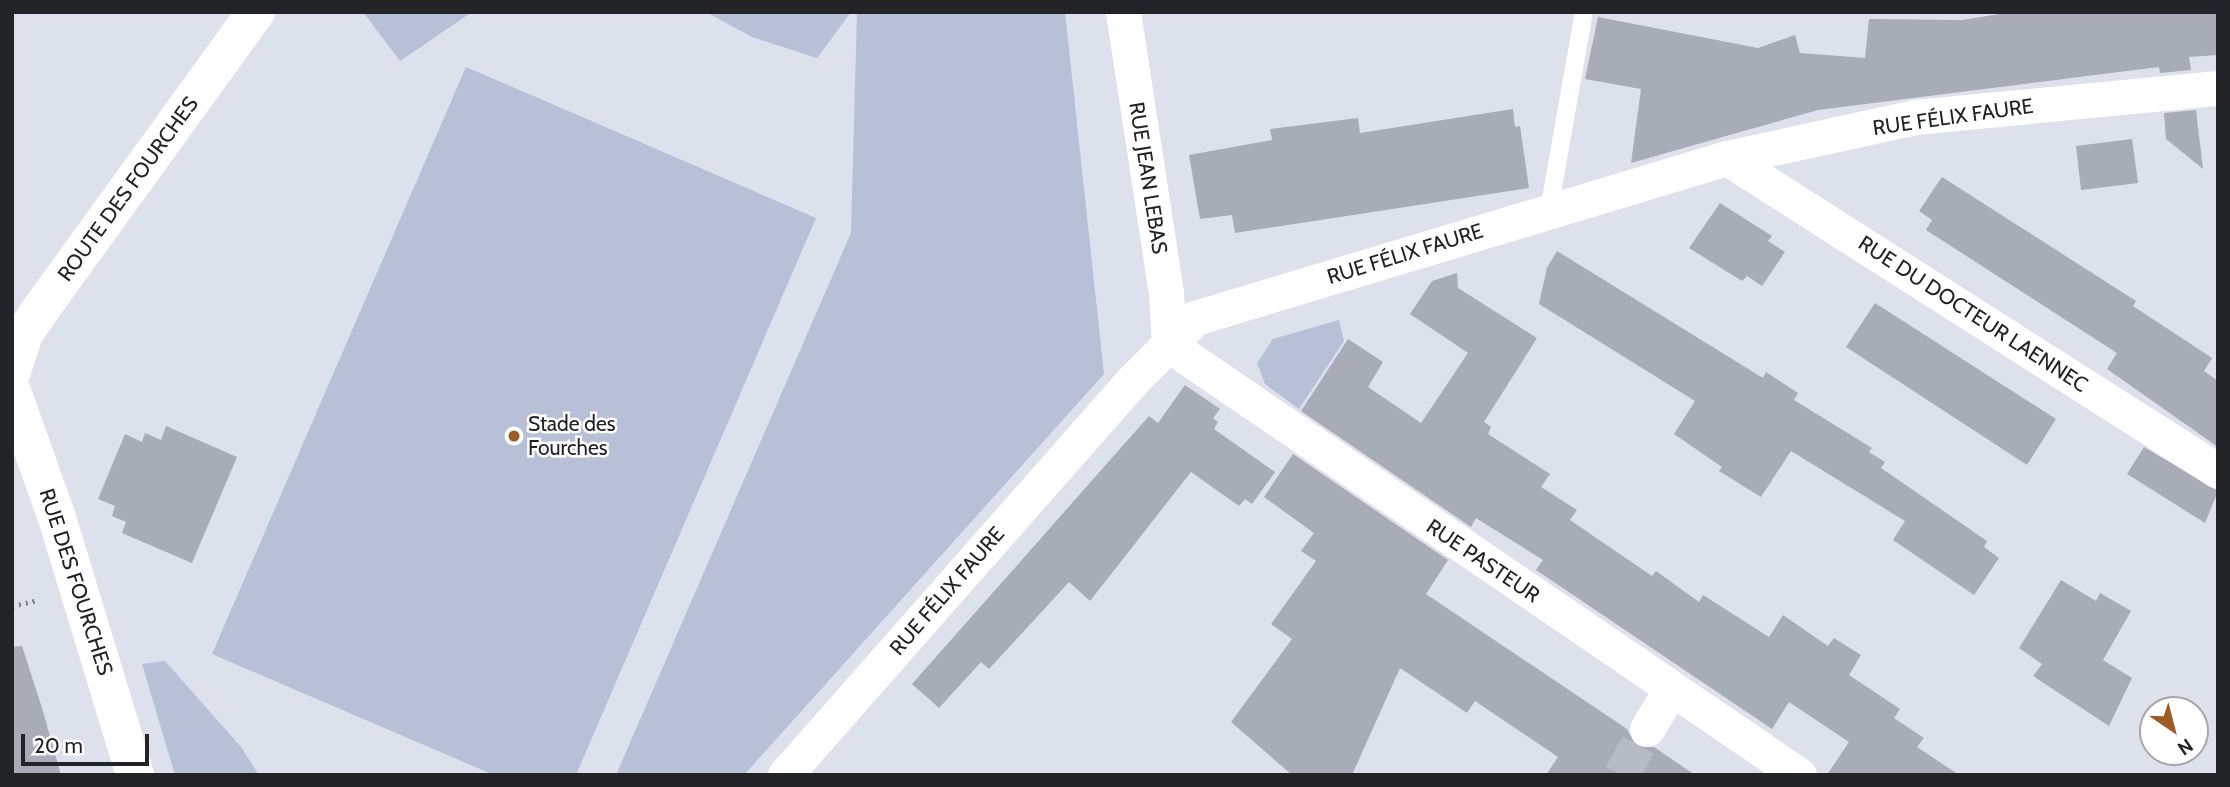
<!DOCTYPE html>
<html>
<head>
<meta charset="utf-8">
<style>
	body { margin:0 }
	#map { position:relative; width:2230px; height:787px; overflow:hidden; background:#dce1ec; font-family:Cabin,sans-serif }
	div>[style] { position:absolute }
	.green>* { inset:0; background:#b7c0d6 }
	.building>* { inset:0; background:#a7acb7 }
	.street-tunnel>* { height:35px; margin-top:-17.5px; transform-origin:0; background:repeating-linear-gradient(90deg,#b7bbc5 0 35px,transparent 0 53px) }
	.path>* { height:4.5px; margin-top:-2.25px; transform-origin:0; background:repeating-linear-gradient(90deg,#81848c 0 2px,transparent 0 7px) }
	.lane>* { height:18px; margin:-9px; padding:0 9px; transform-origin:9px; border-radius:9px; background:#fff }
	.street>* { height:35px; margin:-17.5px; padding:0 17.5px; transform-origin:17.5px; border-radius:17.5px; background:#fff }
	.secondary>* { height:38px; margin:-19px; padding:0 19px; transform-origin:19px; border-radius:19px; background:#fff }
	.dots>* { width:19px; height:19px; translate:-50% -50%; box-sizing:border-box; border:4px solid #fff; border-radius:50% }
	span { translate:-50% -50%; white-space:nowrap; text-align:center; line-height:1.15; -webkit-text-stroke:5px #fff; paint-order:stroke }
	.street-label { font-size:21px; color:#212327 }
	.poi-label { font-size:21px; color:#212327 }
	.left { translate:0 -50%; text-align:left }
	.frame { position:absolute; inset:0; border:14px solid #212327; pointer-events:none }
	.north { position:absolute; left:2139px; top:696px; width:70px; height:70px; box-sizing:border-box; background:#fff; border:2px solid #a6a7a9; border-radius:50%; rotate:145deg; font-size:19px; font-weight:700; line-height:28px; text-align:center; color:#212327 }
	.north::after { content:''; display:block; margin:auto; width:24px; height:32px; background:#9d5c26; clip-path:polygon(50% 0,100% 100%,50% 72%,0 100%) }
	.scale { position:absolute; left:21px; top:734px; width:128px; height:32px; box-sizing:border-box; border:4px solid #212327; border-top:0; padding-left:9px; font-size:21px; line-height:24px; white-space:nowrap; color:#212327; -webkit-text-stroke:5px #fff; paint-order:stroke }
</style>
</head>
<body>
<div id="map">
	<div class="green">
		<i style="clip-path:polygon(363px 12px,472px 12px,400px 61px)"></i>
		<i style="clip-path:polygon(706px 12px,851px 12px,817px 58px,752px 37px)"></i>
		<i style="clip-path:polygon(857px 12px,1065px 12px,1104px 374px,744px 775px,616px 775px,851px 233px)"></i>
		<i style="clip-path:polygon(466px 67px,816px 218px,576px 775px,494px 775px,212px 654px)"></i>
		<i style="clip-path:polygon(1339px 320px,1344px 341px,1299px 409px,1265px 384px,1257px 363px,1273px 339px)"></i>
		<i style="clip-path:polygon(165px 661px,241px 747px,259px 775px,175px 775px,142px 664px)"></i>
	</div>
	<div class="building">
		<i style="clip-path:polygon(2012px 12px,2218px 12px,2218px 55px,2189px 57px,2191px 70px,2160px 73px,2159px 67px,1818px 110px,1631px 163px,1641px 89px,1585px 79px,1598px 17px,1758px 48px,1795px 35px,1800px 53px,1865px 58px,1869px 19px,1962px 20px)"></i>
		<i style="clip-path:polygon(1513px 109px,1515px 127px,1520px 126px,1529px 188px,1235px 233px,1232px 215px,1200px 219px,1189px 155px,1272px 140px,1270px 129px,1358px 118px,1360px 133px)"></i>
		<i style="clip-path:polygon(2196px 110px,2203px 169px,2166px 139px,2164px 113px)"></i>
		<i style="clip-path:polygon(2132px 139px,2138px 183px,2081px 190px,2076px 146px)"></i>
		<i style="clip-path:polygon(1942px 177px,2136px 301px,2133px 306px,2212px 358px,2204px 371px,2218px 381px,2218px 447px,2107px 369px,2117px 353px,1926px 230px,1932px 220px,1919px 211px)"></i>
		<i style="clip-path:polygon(1720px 203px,1772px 236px,1768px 241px,1785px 252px,1762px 286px,1747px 276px,1742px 281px,1689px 248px)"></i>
		<i style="clip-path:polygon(1557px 251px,1763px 378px,1766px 372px,1798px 393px,1794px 400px,1872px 448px,1869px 452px,1885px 462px,1881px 468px,1987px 541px,1984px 547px,1999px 558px,1974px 595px,1893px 540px,1905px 521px,1791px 451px,1761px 497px,1719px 471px,1722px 467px,1674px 434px,1695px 401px,1539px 304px,1547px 268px)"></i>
		<i style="clip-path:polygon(1457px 273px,1458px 288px,1537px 338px,1484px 422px,1491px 427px,1488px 434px,1550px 474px,1541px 487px,1577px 510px,1570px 520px,1652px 576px,1656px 571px,1699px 602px,1703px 595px,1769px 637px,1783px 615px,1828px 646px,1834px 638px,1861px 655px,1849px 675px,1900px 709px,1894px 718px,1924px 738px,1917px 747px,1959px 775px,1827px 775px,1849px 742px,1789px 702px,1772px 729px,1536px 570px,1543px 560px,1476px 518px,1471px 527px,1301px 411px,1348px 339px,1383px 362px,1368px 387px,1421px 423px,1468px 353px,1410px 314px,1432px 281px)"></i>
		<i style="clip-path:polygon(1875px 303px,2056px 419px,2027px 465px,1846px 347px)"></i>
		<i style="clip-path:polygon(1185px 385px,1220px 409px,1213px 418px,1218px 422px,1214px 429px,1275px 472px,1252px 504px,1245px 499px,1239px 506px,1191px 472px,1090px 601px,1069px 582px,989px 669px,981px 662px,939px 708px,912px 684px,1149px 416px,1158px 423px)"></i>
		<i style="clip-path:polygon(166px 426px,237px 457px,192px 563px,122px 533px,126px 522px,112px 516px,115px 506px,98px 499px,125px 434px,142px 442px,145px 433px,161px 440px)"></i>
		<i style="clip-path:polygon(2144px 447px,2218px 491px,2205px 523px,2127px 474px)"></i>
		<i style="clip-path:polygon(1293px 454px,1448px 560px,1426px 594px,1627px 729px,1636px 746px,1654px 747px,1695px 775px,1546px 775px,1558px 757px,1475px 701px,1467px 713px,1400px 668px,1352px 775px,1292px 775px,1231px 722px,1292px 639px,1271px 624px,1316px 561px,1301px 551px,1314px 533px,1264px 497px)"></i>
		<i style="clip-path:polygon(2061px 580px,2096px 601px,2100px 593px,2131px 611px,2103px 660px,2132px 678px,2109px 726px,2033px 676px,2042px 664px,2019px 648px)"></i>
		<i style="clip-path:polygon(22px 646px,42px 708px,61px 775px,12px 775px,12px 647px)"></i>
	</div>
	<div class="street-tunnel">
		<i style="left:1621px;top:775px;width:53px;rotate:-60.5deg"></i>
	</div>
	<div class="path">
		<i style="left:12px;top:606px;width:27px;rotate:-13deg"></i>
	</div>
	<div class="lane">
		<i style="left:1549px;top:210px;width:201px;rotate:-80deg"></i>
	</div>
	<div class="street">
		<i style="left:1123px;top:12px;width:284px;rotate:81.3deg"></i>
		<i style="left:1166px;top:293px;width:52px;rotate:86.7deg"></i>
		<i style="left:1727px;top:158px;width:582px;rotate:32.52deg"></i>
		<i style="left:1169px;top:345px;width:763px;rotate:34.32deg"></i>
		<i style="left:1647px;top:729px;width:47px;rotate:-59deg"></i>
		<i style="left:785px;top:775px;width:526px;rotate:-48.62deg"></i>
		<i style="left:1133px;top:380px;width:88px;rotate:-45deg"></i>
		<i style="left:1195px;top:318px;width:556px;rotate:-16.74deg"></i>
		<i style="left:1727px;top:158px;width:192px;rotate:-12.3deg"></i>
		<i style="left:1915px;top:117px;width:304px;rotate:-5.5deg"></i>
	</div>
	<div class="secondary">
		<i style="left:12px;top:371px;width:39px;rotate:-72deg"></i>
		<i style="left:24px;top:334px;width:25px;rotate:-56deg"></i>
		<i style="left:38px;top:313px;width:372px;rotate:-54.1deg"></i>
		<i style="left:12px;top:391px;width:135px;rotate:70.5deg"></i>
		<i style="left:57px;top:518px;width:269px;rotate:73.1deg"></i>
	</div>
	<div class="dots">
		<i style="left:514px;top:436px;background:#9d5c26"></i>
	</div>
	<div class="street-label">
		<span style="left:1953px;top:117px;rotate:-8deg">RUE FÉLIX FAURE</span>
		<span style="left:1148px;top:178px;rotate:81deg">RUE JEAN LEBAS</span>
		<span style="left:128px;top:189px;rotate:-54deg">ROUTE DES FOURCHES</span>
		<span style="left:1405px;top:254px;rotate:-17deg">RUE FÉLIX FAURE</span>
		<span style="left:1973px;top:314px;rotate:33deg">RUE DU DOCTEUR LAENNEC</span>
		<span style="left:1483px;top:561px;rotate:34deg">RUE PASTEUR</span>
		<span style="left:76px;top:582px;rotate:72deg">RUE DES FOURCHES</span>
		<span style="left:947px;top:591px;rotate:-49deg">RUE FÉLIX FAURE</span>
	</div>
	<div class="poi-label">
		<span class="left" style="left:528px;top:436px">Stade des<br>Fourches</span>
	</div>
	<div class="frame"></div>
	<div class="north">N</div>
	<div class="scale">20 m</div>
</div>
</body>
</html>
